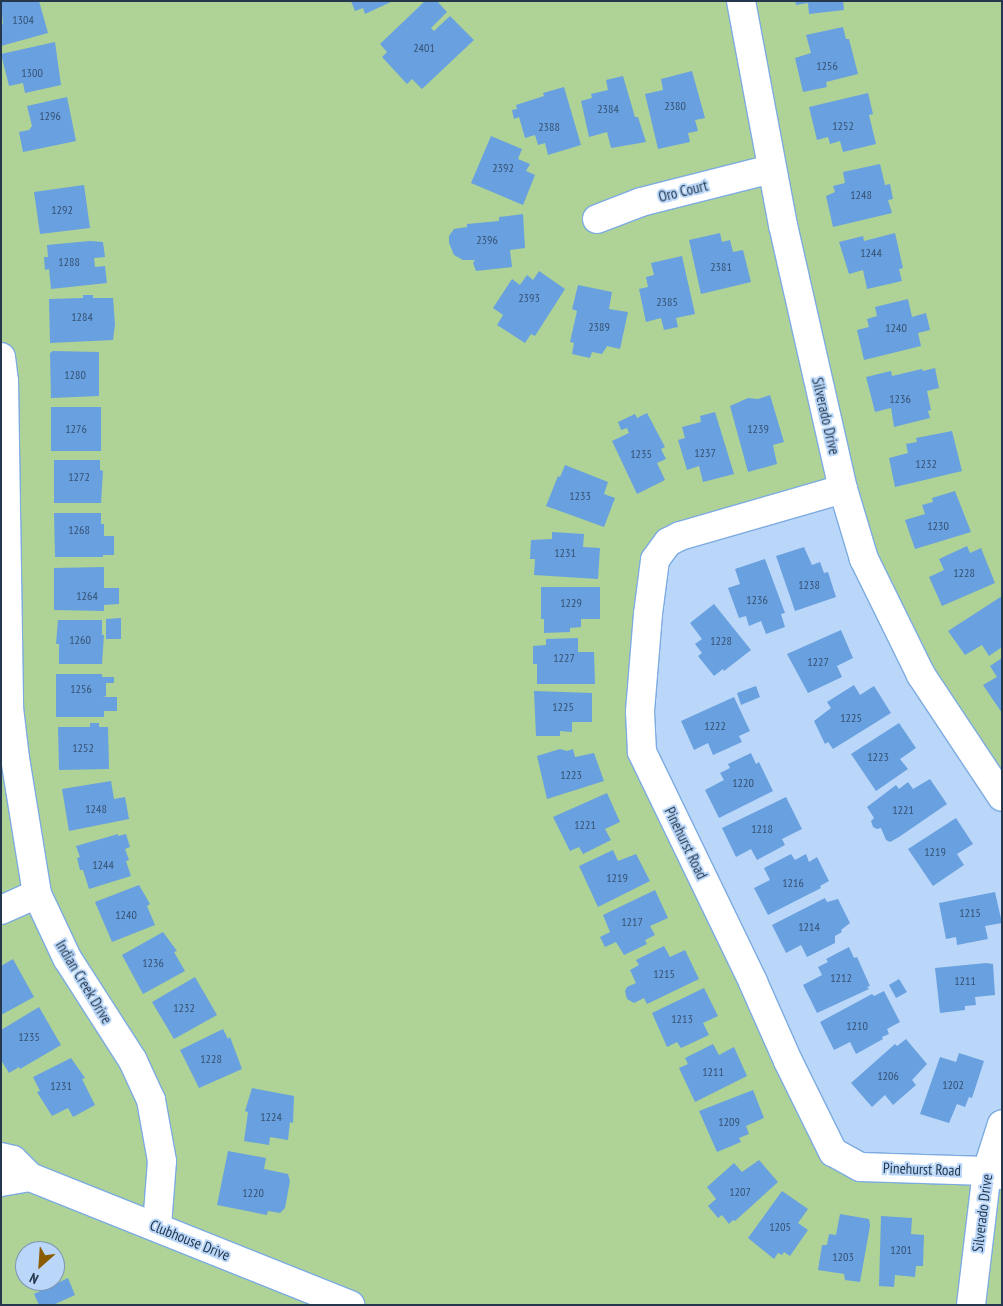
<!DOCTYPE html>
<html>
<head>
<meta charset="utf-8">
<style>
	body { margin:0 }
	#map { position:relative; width:1003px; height:1306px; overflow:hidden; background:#bad7f9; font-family:"PT Sans Narrow",sans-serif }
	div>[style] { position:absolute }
	.green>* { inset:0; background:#afd296 }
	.building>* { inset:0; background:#68a0e0 }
	.roads { filter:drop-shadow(1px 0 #7cabe1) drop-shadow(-1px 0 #7cabe1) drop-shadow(0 1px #7cabe1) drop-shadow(0 -1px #7cabe1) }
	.minor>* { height:28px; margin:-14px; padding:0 14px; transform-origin:14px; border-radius:14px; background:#fff }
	span { translate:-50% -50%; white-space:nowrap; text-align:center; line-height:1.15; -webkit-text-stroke:4px #bad7f9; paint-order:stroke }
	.number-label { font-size:12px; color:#355172 }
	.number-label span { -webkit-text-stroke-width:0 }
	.street-label { font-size:15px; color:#24374d }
	.frame { position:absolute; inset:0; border:2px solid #24374d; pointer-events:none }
	.north { position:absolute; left:15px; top:1241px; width:50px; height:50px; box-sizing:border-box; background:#bad7f9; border:1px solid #7e97b4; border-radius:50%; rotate:206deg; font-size:14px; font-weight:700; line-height:20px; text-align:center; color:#24374d }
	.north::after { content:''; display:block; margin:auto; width:18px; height:22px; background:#8b5b02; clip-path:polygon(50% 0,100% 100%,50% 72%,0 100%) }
</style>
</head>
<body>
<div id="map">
	<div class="green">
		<i style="clip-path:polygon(evenodd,1px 1px,1002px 1px,1002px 797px,916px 667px,846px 499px,663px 549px,635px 712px,828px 1135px,856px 1155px,985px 1171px,1002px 1116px,1002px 1305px,1px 1305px,1px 1px,25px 1251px,55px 1251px,55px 1281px,25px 1281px,25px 1251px)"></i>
	</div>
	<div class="building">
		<i style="clip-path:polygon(1px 1px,39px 1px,48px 33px,1px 46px,1px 25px,3px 24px)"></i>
		<i style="clip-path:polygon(351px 1px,393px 1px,365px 14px,363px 8px,355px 11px)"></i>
		<i style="clip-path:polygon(425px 1px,437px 1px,447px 12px,431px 28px,434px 31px,450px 16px,474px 40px,422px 89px,412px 79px,407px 84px,382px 57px,387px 52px,380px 44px)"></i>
		<i style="clip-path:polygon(795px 1px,843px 1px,844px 10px,809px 14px,808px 3px,796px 5px)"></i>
		<i style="clip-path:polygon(843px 27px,846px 39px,849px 39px,858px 74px,826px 82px,827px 87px,803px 92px,795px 58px,811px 53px,806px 35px)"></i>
		<i style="clip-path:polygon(55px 42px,61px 85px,25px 93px,23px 83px,9px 86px,1px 54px)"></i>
		<i style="clip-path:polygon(692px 71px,705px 118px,695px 120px,698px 131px,688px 133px,690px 142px,658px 149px,645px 94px,663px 90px,661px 79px)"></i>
		<i style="clip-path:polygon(623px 76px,635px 117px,638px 117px,646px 142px,611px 148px,607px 132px,589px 137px,581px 101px,592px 98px,591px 94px,608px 90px,606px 80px)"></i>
		<i style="clip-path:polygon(564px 87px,581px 145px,548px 155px,545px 143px,538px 145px,535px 135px,525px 138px,519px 117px,514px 119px,512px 110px,517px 109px,516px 105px,544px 96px,543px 93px)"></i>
		<i style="clip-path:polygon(868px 93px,873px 114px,869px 115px,876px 144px,843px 152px,840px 141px,830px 144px,828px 137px,817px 140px,809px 107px)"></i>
		<i style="clip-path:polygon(67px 97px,76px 141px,23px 152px,19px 132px,29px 130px,32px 126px,27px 106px)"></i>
		<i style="clip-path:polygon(491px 136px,522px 149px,518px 159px,530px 164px,526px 171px,535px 175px,523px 205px,471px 183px)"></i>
		<i style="clip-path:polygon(880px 164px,885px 185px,890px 184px,893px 199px,888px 200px,892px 213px,833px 227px,826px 196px,835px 192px,833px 186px,845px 183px,843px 172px)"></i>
		<i style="clip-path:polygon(84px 185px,90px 228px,40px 234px,34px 192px)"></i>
		<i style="clip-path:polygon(523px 214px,525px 248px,510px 250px,512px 267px,476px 271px,473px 263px,475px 260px,463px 260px,454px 255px,449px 243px,449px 236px,454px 229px,467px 227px,467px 224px,499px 221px,499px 217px)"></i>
		<i style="clip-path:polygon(720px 233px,722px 242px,730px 240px,733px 252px,743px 250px,751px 282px,701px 294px,689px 240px)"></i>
		<i style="clip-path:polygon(895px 233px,903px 268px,899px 269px,902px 281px,867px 289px,863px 270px,849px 274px,839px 242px,863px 236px,864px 241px)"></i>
		<i style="clip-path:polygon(90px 241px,103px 242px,105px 257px,94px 258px,95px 267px,105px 266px,107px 283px,51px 289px,49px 269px,45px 270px,44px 257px,48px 257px,47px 245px)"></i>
		<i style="clip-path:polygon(682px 256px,695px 314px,676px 318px,678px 327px,664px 330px,661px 318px,646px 322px,639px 289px,648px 287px,646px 277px,654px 275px,651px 263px)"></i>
		<i style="clip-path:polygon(539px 271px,565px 289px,535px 336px,531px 334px,525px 343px,497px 325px,503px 315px,493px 308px,512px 279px,520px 285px,527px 275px,533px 280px)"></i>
		<i style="clip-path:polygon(578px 285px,612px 292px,609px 309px,628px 312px,620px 349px,607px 346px,602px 354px,592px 352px,590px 358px,572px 354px,574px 343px,570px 342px,577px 311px,572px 309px)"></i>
		<i style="clip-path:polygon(83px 295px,93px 295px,93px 298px,113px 298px,115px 324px,113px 340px,50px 343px,49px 299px,83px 298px)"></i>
		<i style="clip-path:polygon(908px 299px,912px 317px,926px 313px,930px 330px,918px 333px,921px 346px,864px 360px,857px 330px,869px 327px,867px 319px,877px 316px,875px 307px)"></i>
		<i style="clip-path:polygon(53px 351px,99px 352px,99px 396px,51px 398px,50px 353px)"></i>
		<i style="clip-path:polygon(935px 368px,939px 388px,927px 391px,931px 410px,928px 411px,930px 418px,894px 427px,891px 408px,875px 412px,866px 377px,891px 371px,892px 376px,922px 369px,923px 371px)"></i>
		<i style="clip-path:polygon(770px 395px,784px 442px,773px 445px,777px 464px,748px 472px,730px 406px,748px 398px,758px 399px)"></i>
		<i style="clip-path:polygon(51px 407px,101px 407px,101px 451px,51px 451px)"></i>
		<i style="clip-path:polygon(715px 412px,734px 474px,703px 482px,699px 466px,687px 470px,678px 440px,685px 438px,682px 427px,701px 422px,700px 416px)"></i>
		<i style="clip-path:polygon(647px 413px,665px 447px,661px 449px,666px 459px,657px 463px,665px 480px,637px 494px,612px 441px,629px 433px,627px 428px,621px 430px,618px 422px,635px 414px,637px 418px)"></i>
		<i style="clip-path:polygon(952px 431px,962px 471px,895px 487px,889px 458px,908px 453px,906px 444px,917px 442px,916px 438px)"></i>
		<i style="clip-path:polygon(54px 460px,100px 460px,100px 470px,103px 471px,101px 503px,54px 503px)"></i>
		<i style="clip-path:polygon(565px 465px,608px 482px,604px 494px,615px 498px,604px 527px,546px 506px,558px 476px,560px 477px)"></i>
		<i style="clip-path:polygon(955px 491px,971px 532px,915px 549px,905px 520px,925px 514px,922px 505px,933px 502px,932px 498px)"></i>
		<i style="clip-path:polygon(54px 513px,101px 513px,101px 524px,104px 524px,104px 536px,114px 536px,114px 555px,103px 555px,103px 557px,55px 557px)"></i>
		<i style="clip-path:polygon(552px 532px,584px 534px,583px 547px,600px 548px,598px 579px,534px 575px,535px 559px,530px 559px,531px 540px,552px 539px)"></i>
		<i style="clip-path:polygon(967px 546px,970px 553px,981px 548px,995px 583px,942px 606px,929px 577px,944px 570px,939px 559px)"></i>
		<i style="clip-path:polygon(804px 547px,812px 565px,820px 562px,824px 573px,828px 572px,836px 597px,795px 611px,776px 556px)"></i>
		<i style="clip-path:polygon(765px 559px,785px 613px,781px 614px,785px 627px,766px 634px,761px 621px,749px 626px,746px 616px,739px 618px,728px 588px,740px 584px,735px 569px)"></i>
		<i style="clip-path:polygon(104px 567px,104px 588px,119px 588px,119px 604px,104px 605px,104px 611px,54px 610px,54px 568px)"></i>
		<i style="clip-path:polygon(541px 587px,600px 587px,600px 619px,581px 619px,581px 627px,570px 628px,570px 632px,544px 633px,544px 619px,541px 619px)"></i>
		<i style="clip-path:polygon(1002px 596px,1002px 647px,989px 656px,982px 645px,965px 655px,948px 631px)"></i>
		<i style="clip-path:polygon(714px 604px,751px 650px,724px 671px,723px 669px,714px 676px,698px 656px,702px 653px,695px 644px,702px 639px,690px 623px)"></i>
		<i style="clip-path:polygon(121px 618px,121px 639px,106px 639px,106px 619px)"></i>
		<i style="clip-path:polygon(58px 620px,102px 620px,102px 635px,104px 635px,102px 664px,59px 664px,59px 644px,56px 644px)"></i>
		<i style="clip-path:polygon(841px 630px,853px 658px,837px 666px,842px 677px,808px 693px,787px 654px)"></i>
		<i style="clip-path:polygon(578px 638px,578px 652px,594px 652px,595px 684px,537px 684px,537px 664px,533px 664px,533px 646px,546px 645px,546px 639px)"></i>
		<i style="clip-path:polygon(1002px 658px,1002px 713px,983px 685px,997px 677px,990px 666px)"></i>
		<i style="clip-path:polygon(56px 674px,102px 674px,102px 677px,114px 677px,114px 683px,106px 683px,106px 696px,103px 697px,117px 697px,117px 711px,104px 711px,104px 717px,56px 717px)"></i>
		<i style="clip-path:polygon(854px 685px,860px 695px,874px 686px,891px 713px,833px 749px,828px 742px,825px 744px,814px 721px,831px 708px,827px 702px)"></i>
		<i style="clip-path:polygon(756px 686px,760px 697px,741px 705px,737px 693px)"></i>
		<i style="clip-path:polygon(534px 691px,592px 693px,592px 722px,572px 722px,572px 732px,560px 731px,560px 736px,536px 736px)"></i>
		<i style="clip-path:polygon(734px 697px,750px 731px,739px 736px,742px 742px,713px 755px,708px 743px,694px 750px,681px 721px)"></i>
		<i style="clip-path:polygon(90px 723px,99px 723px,99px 727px,108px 727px,109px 769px,59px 770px,58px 727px,90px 727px)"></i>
		<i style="clip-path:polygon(899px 723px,916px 748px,900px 759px,908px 769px,876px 791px,851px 754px)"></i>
		<i style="clip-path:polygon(560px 749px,567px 751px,573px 749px,575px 757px,594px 753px,604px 781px,547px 799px,537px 756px)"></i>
		<i style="clip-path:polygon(751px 753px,756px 764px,759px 762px,773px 791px,719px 818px,705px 790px,724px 780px,720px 773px,730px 768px,728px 764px)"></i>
		<i style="clip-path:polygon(930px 779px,947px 804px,899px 837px,890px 842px,886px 840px,881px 828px,877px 829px,873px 827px,871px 821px,874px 818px,867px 807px,896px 785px,899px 789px,908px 782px,913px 789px)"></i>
		<i style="clip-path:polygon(111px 781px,114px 799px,125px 797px,129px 819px,69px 831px,62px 789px)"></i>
		<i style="clip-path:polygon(607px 793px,620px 822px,605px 829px,611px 840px,583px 854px,579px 847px,570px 851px,553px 817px)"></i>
		<i style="clip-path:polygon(786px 797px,802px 829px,782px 839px,785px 845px,757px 860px,751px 849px,736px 857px,722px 828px)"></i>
		<i style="clip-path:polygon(956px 818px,973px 844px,957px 854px,964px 865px,933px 886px,908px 849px)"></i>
		<i style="clip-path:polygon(118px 834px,118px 836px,126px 834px,130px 847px,125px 849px,129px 860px,126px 861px,131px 876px,89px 889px,83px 870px,80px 870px,77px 858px,80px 857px,76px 846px)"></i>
		<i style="clip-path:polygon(613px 850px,618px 861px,636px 854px,650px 881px,598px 907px,579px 866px)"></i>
		<i style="clip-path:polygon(791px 854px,795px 860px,806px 854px,809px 862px,817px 857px,829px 881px,820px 886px,821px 888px,768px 915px,754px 888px,770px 880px,764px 868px)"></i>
		<i style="clip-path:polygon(139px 885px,150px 904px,147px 906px,155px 925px,112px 942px,95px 902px)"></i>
		<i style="clip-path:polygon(655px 890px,668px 918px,650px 926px,655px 935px,645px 940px,647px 944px,624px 955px,616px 942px,605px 947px,600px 937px,610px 932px,603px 915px)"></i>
		<i style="clip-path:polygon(995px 892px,1002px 923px,985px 926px,988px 939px,957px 945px,956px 937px,946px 939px,939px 903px)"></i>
		<i style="clip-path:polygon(825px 898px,827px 902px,838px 899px,850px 923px,841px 930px,842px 932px,835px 936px,835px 943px,807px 957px,801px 945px,786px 953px,772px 925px)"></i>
		<i style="clip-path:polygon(163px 932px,177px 951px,174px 952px,185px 971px,143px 994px,122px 955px)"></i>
		<i style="clip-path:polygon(664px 946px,670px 957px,685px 950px,699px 979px,647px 1004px,644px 998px,634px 1003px,627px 999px,625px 991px,627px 987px,636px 983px,630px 970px,639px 965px,636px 960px)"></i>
		<i style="clip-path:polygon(849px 947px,854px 958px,857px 957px,870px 986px,867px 987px,869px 989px,817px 1013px,803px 985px,822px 975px,818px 967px,828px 962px,826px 959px)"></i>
		<i style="clip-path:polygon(13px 959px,34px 997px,1px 1015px,1px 966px)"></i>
		<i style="clip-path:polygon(986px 963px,993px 964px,995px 995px,975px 997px,976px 1005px,965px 1006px,965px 1010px,940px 1013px,935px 968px)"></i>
		<i style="clip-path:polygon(195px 977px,217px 1015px,174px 1039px,152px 1002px)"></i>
		<i style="clip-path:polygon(899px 979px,907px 992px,896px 998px,889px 985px)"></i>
		<i style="clip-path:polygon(704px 988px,718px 1016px,703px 1023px,709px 1035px,681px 1048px,677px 1042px,667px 1047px,652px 1013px)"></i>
		<i style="clip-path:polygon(884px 991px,900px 1022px,887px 1029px,889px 1034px,882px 1037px,883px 1039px,856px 1054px,850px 1042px,834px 1050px,820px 1022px,872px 994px,874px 996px)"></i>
		<i style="clip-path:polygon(39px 1007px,61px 1045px,20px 1069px,19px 1067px,9px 1073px,1px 1060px,1px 1030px)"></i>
		<i style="clip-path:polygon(223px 1029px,228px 1039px,230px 1037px,242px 1069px,199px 1088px,180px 1050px)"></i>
		<i style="clip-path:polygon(906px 1039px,927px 1064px,912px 1080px,916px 1085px,893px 1105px,885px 1095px,872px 1107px,851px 1083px,895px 1044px,897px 1046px)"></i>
		<i style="clip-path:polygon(713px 1044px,719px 1055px,734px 1047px,747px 1076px,695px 1102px,679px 1068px,688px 1064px,685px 1058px)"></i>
		<i style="clip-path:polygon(959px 1053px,984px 1061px,972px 1098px,969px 1097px,965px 1107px,957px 1104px,949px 1123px,920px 1114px,940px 1057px,956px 1062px)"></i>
		<i style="clip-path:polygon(71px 1058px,85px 1078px,82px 1079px,95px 1105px,73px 1117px,68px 1108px,52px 1116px,37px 1092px,40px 1091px,33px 1077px)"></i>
		<i style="clip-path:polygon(252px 1088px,294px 1096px,293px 1123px,290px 1122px,288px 1140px,270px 1137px,269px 1145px,244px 1141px,248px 1112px,245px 1111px)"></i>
		<i style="clip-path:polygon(753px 1090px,764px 1118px,746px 1126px,749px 1134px,739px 1138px,741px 1142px,717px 1152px,699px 1111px)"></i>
		<i style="clip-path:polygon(228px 1151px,266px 1158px,264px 1169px,288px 1174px,290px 1181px,285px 1208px,280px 1213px,268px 1211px,267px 1215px,217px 1205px)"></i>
		<i style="clip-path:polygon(759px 1160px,778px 1182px,735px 1221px,733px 1220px,729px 1224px,722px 1215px,718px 1218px,708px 1206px,716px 1199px,707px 1187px,734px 1163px,742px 1172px)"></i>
		<i style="clip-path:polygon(782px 1191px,808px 1209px,798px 1223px,808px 1230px,790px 1256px,784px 1252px,782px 1255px,778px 1253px,774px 1259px,748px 1238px)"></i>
		<i style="clip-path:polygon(840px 1214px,869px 1219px,870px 1226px,860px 1282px,845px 1280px,844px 1274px,818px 1270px,822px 1245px,827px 1245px,829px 1234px,836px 1235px)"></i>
		<i style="clip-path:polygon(881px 1216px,912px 1218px,911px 1234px,924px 1235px,923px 1266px,916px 1266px,915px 1277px,895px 1275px,894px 1287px,879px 1286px)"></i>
		<i style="clip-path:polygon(68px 1278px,75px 1295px,53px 1305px,39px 1305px,34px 1294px)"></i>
	</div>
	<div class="roads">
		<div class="minor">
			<i style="left:741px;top:1px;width:228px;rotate:79.4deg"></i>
			<i style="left:783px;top:225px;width:271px;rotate:77.2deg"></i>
			<i style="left:843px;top:489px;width:73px;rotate:73.3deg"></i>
			<i style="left:864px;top:559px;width:129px;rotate:63.8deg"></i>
			<i style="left:921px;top:675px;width:146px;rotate:56.4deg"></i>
			<i style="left:597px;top:219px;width:47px;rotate:-21.1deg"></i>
			<i style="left:641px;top:202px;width:134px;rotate:-14.2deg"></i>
			<i style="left:1px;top:357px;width:24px;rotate:83deg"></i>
			<i style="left:4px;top:381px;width:327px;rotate:89.1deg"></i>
			<i style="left:9px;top:708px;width:50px;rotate:83.2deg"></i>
			<i style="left:15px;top:758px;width:138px;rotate:80.8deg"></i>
			<i style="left:37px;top:894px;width:71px;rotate:64.9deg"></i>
			<i style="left:67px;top:958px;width:122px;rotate:57.3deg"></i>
			<i style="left:133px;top:1061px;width:43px;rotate:65.2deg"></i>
			<i style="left:151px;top:1100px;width:62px;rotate:79.8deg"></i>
			<i style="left:162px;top:1161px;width:65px;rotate:94.4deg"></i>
			<i style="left:843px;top:489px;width:170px;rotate:163.9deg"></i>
			<i style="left:680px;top:536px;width:13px;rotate:153deg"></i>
			<i style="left:668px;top:542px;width:22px;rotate:126deg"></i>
			<i style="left:655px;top:560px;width:54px;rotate:97.4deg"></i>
			<i style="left:648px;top:614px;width:98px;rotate:94.7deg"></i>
			<i style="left:640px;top:712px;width:40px;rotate:87.1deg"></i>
			<i style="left:642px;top:752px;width:255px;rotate:64.2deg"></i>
			<i style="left:753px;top:982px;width:86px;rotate:66.1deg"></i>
			<i style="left:788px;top:1061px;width:102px;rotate:63.7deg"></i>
			<i style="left:833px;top:1152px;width:31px;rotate:29deg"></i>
			<i style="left:860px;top:1167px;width:127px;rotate:1.8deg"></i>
			<i style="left:987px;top:1171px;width:16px;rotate:15deg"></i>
			<i style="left:1px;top:910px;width:39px;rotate:-24deg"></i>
			<i style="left:1px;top:1157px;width:12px;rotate:14deg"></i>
			<i style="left:13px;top:1160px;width:24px;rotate:45deg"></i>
			<i style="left:30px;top:1177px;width:345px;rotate:21.8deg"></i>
			<i style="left:1px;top:1182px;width:29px;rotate:-10deg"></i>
			<i style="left:971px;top:1305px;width:135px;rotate:-83.2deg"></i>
			<i style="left:987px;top:1171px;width:49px;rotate:-72.3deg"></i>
		</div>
	</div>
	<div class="number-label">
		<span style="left:23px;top:20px">1304</span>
		<span style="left:424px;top:48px">2401</span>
		<span style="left:827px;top:66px">1256</span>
		<span style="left:32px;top:73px">1300</span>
		<span style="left:675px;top:106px">2380</span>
		<span style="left:608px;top:109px">2384</span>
		<span style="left:50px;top:116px">1296</span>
		<span style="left:843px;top:126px">1252</span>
		<span style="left:549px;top:127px">2388</span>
		<span style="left:503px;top:168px">2392</span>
		<span style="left:861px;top:195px">1248</span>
		<span style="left:62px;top:210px">1292</span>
		<span style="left:487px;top:240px">2396</span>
		<span style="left:871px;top:253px">1244</span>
		<span style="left:69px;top:262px">1288</span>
		<span style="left:721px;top:267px">2381</span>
		<span style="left:529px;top:298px">2393</span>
		<span style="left:667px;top:302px">2385</span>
		<span style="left:82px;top:317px">1284</span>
		<span style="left:599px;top:327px">2389</span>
		<span style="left:896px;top:328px">1240</span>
		<span style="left:75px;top:375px">1280</span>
		<span style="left:900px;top:399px">1236</span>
		<span style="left:76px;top:429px">1276</span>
		<span style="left:758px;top:429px">1239</span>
		<span style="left:705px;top:453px">1237</span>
		<span style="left:641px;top:454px">1235</span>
		<span style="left:926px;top:464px">1232</span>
		<span style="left:79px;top:477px">1272</span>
		<span style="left:580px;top:496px">1233</span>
		<span style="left:938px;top:526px">1230</span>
		<span style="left:79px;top:530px">1268</span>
		<span style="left:565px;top:553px">1231</span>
		<span style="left:964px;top:573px">1228</span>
		<span style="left:809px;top:585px">1238</span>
		<span style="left:87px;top:596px">1264</span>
		<span style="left:757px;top:600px">1236</span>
		<span style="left:571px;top:603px">1229</span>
		<span style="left:80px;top:640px">1260</span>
		<span style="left:721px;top:641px">1228</span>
		<span style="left:564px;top:658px">1227</span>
		<span style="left:818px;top:662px">1227</span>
		<span style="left:81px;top:689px">1256</span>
		<span style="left:563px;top:707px">1225</span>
		<span style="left:851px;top:718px">1225</span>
		<span style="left:715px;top:726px">1222</span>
		<span style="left:83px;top:748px">1252</span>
		<span style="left:878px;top:757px">1223</span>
		<span style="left:571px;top:775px">1223</span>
		<span style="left:743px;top:783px">1220</span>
		<span style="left:96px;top:809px">1248</span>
		<span style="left:903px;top:810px">1221</span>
		<span style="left:585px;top:825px">1221</span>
		<span style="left:762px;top:829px">1218</span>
		<span style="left:935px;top:852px">1219</span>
		<span style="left:103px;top:865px">1244</span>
		<span style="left:617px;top:878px">1219</span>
		<span style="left:793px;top:883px">1216</span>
		<span style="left:970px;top:913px">1215</span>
		<span style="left:126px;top:915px">1240</span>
		<span style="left:632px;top:922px">1217</span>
		<span style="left:809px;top:927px">1214</span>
		<span style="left:153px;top:963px">1236</span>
		<span style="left:664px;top:974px">1215</span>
		<span style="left:841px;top:978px">1212</span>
		<span style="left:965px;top:981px">1211</span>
		<span style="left:184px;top:1008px">1232</span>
		<span style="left:682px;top:1019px">1213</span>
		<span style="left:857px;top:1026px">1210</span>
		<span style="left:29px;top:1037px">1235</span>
		<span style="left:211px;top:1059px">1228</span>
		<span style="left:713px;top:1072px">1211</span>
		<span style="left:888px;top:1076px">1206</span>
		<span style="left:953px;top:1085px">1202</span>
		<span style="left:61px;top:1086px">1231</span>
		<span style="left:271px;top:1117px">1224</span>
		<span style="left:729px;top:1122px">1209</span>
		<span style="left:740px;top:1192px">1207</span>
		<span style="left:253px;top:1193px">1220</span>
		<span style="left:780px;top:1227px">1205</span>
		<span style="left:901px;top:1250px">1201</span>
		<span style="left:843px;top:1257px">1203</span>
	</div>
	<div class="street-label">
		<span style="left:683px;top:191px;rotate:-14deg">Oro Court</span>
		<span style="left:826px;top:416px;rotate:77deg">Silverado Drive</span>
		<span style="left:686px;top:843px;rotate:64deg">Pinehurst Road</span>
		<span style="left:84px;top:982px;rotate:59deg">Indian Creek Drive</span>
		<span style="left:922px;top:1169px;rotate:2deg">Pinehurst Road</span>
		<span style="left:982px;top:1213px;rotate:-83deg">Silverado Drive</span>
		<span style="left:190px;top:1240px;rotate:22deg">Clubhouse Drive</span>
	</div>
	<div class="frame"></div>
	<div class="north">N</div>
</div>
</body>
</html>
